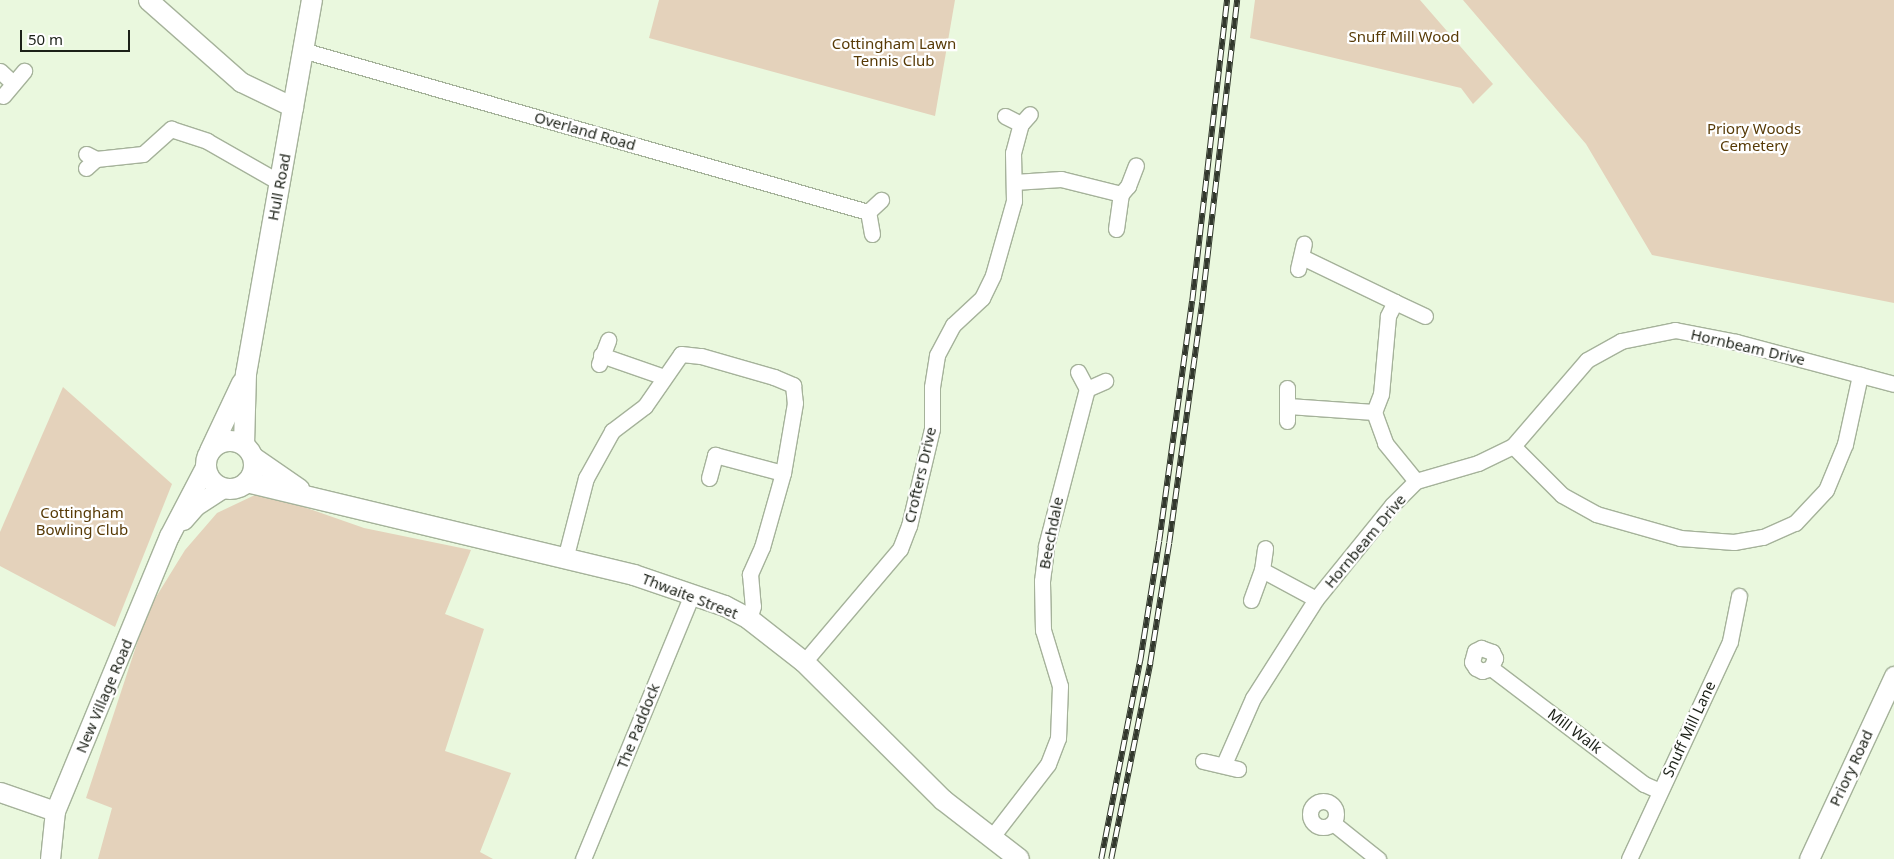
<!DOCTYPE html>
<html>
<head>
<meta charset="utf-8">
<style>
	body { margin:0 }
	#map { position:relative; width:1894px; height:859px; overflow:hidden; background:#eaf8de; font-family:"Noto Sans",sans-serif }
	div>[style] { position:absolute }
	.green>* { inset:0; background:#e4d2bb }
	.roads { filter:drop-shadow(1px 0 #a5b29a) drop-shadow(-1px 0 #a5b29a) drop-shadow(0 1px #a5b29a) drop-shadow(0 -1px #a5b29a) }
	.minor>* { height:15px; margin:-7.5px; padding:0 7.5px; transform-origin:7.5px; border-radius:7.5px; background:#fff }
	.minor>.ring { margin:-7.5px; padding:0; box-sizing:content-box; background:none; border:15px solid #fff; border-radius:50% }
	.tertiary>* { height:19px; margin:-9.5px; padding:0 9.5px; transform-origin:9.5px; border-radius:9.5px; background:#fff }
	.secondary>* { height:20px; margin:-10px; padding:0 10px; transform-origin:10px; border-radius:10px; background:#fff }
	.secondary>.ring { margin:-10px; padding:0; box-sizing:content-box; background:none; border:20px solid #fff; border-radius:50% }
	.rail>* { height:5.5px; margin-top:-2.75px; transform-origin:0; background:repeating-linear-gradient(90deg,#fff 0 11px,#32382d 0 22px); box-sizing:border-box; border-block:1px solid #32382d }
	span { translate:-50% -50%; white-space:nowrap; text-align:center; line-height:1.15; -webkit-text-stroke:4.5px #fff; paint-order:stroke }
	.park-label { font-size:15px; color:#573a06 }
	.street-label { font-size:15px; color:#1c2118 }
	.scale { position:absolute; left:20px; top:30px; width:110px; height:22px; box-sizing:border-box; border:2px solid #1c2118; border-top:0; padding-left:6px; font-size:15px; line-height:18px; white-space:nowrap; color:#1c2118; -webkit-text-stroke:4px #fff; paint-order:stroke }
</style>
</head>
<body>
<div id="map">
	<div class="green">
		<i style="clip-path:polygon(659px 0,955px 0,935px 116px,649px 38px)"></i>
		<i style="clip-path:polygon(1255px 0,1420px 0,1493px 84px,1473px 104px,1461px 88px,1250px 38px)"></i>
		<i style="clip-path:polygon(1463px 0,1894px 0,1894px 303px,1652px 255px,1586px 144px)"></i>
		<i style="clip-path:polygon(63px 387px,172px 484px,115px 627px,0 566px,0 532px)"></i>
		<i style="clip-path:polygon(261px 492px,364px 528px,471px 550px,445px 614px,484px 629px,445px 751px,511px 773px,480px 852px,493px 859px,98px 859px,112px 808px,86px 798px,148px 610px,185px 550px,217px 513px)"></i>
	</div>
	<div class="roads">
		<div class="minor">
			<i style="left:302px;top:50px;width:589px;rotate:15.97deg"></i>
			<i style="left:0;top:71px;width:18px;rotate:43deg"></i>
			<i style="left:3px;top:96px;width:33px;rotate:-50deg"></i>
			<i style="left:1005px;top:116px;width:18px;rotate:27deg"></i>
			<i style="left:1021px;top:124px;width:13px;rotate:-48deg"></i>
			<i style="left:96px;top:159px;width:47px;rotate:-6.1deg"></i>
			<i style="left:143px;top:154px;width:38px;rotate:-42deg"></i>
			<i style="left:171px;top:129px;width:38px;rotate:18deg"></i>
			<i style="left:207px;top:141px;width:83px;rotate:29.7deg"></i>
			<i style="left:86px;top:168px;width:13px;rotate:-42deg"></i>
			<i style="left:96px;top:159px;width:11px;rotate:-153deg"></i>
			<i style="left:1014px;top:182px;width:47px;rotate:-3.7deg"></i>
			<i style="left:1061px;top:179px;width:62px;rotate:14deg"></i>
			<i style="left:1116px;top:229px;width:35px;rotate:-82deg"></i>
			<i style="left:1121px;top:194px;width:11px;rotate:-49deg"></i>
			<i style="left:1128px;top:186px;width:22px;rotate:-69deg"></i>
			<i style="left:872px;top:234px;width:22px;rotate:-100deg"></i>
			<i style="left:868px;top:212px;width:18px;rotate:-43deg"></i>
			<i style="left:1302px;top:257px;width:103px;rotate:25.8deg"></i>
			<i style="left:1395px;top:302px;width:16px;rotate:117deg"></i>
			<i style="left:1388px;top:316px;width:78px;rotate:95.1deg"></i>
			<i style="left:1381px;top:394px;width:19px;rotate:111deg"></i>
			<i style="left:1374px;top:412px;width:33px;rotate:70deg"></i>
			<i style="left:1385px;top:443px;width:49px;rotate:50.8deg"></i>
			<i style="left:1298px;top:269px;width:26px;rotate:-77deg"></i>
			<i style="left:1395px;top:302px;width:33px;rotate:25deg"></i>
			<i style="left:601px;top:355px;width:67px;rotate:19.2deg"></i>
			<i style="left:599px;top:364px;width:26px;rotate:-69deg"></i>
			<i style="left:1078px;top:372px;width:19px;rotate:62deg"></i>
			<i style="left:1087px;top:389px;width:20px;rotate:-24deg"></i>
			<i style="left:1287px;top:388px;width:33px;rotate:90deg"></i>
			<i style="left:1288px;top:406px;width:86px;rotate:4deg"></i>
			<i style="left:1513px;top:446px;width:69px;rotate:45deg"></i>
			<i style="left:1562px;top:495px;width:39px;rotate:29deg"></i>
			<i style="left:1596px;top:514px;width:87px;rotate:15.9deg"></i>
			<i style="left:1680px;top:538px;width:54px;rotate:4.2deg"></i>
			<i style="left:1734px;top:542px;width:29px;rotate:-10deg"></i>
			<i style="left:1763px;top:537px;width:35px;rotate:-24deg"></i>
			<i style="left:1795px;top:523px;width:45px;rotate:-46.8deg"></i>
			<i style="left:1826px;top:490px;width:50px;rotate:-67.6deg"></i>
			<i style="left:1845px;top:444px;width:71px;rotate:-77.7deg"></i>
			<i style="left:709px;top:478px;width:24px;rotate:-75deg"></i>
			<i style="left:715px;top:455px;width:70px;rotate:14.8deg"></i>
			<i style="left:565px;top:559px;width:84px;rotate:-75.5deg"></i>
			<i style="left:586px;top:478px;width:54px;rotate:-61deg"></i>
			<i style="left:612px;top:431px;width:41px;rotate:-37.1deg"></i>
			<i style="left:645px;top:406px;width:63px;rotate:-55.3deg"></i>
			<i style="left:681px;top:354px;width:20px;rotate:6deg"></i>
			<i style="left:701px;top:356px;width:76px;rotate:16deg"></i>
			<i style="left:774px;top:377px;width:21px;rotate:23deg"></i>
			<i style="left:793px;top:385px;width:18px;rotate:84deg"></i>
			<i style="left:795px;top:403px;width:71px;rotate:99.7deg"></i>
			<i style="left:783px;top:473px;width:77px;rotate:105.8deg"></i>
			<i style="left:762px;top:547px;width:30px;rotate:114deg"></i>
			<i style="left:750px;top:574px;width:32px;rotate:85deg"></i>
			<i style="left:753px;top:606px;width:14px;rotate:107deg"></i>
			<i style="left:1262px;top:570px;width:61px;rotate:28.2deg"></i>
			<i style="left:1251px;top:600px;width:32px;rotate:-70deg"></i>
			<i style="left:1262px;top:570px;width:22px;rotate:-82deg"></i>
			<i style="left:804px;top:662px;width:148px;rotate:-49.7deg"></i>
			<i style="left:900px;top:549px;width:25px;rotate:-69deg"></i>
			<i style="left:909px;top:526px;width:100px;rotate:-76.7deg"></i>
			<i style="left:932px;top:429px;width:42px;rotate:-90deg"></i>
			<i style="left:932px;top:387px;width:32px;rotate:-81deg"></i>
			<i style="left:937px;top:355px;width:34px;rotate:-62deg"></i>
			<i style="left:953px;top:325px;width:40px;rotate:-43deg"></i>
			<i style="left:982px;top:298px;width:25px;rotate:-64deg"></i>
			<i style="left:993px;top:275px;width:77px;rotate:-74.2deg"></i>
			<i style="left:1014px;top:201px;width:48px;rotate:-91.2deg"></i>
			<i style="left:1013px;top:153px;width:30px;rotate:-75deg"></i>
			<i style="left:1491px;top:668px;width:9px;rotate:162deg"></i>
			<i style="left:1482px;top:671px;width:7px;rotate:-153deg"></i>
			<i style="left:1476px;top:668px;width:7px;rotate:-124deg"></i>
			<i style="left:1472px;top:662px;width:11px;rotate:-75deg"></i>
			<i style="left:1475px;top:651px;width:7px;rotate:-27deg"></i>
			<i style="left:1481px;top:648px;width:12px;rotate:20deg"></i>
			<i style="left:1492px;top:652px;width:7px;rotate:63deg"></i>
			<i style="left:1495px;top:658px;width:11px;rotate:112deg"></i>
			<i style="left:1491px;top:668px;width:192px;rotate:37.2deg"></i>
			<i style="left:1644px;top:784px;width:17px;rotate:24deg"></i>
			<i style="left:1203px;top:761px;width:36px;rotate:13deg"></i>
			<i style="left:1224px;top:764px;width:72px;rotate:-66.3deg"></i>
			<i style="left:1253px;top:698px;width:117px;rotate:-57.5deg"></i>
			<i style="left:1316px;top:599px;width:121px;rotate:-51deg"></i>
			<i style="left:1392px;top:505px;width:34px;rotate:-45deg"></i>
			<i style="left:1416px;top:481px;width:65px;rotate:-16.2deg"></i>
			<i style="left:1478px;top:463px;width:39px;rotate:-26deg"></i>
			<i style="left:1513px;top:446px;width:113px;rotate:-49.3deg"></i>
			<i style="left:1587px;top:360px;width:39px;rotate:-29deg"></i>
			<i style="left:1621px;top:341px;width:55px;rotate:-11.5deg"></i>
			<i style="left:1675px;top:330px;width:62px;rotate:11.1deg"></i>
			<i style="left:1736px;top:342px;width:163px;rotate:14.9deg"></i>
			<i class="ring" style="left:1310px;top:801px;width:11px;height:11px"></i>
			<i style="left:1333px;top:823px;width:58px;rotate:38.7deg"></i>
			<i style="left:991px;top:838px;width:93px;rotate:-52.4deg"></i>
			<i style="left:1048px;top:764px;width:28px;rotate:-69deg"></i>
			<i style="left:1058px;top:738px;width:52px;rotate:-87.8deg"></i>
			<i style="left:1060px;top:686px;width:59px;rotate:-106.9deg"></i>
			<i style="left:1043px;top:630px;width:49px;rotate:-91.2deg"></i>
			<i style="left:1042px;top:581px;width:35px;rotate:-83deg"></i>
			<i style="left:1046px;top:546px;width:162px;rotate:-75.4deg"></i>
			<i style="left:583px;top:859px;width:287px;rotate:-67.6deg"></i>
			<i style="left:1629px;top:859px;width:240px;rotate:-65.1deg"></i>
			<i style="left:1730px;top:641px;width:46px;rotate:-78.7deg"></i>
		</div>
		<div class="tertiary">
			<i style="left:148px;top:0;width:124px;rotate:41.4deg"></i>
			<i style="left:241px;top:82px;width:58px;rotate:25.7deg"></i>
			<i style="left:183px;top:520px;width:18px;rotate:-49deg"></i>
			<i style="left:195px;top:506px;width:33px;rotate:-33deg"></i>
			<i style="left:0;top:792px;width:58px;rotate:19.1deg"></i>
			<i style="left:50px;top:859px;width:48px;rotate:-84.1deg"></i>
			<i style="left:55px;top:811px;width:298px;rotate:-67.5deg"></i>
			<i style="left:169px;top:536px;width:80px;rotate:-62.5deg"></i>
			<i style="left:1809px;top:859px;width:202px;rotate:-65.1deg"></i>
		</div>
		<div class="secondary">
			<i class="ring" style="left:206px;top:441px;width:28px;height:28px"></i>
			<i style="left:244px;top:445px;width:71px;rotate:-88.4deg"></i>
			<i style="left:246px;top:374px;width:380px;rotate:-80deg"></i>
			<i style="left:210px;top:451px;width:75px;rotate:-64.8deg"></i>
			<i style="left:254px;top:458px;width:55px;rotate:34.6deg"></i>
			<i style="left:247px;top:482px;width:398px;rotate:13.5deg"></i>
			<i style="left:634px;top:575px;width:96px;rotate:18.8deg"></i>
			<i style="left:725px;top:606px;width:27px;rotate:28deg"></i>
			<i style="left:749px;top:619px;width:70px;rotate:38deg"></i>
			<i style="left:804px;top:662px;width:196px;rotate:44.8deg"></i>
			<i style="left:943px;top:800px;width:96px;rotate:37.8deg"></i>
		</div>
	</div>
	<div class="rail">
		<i style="left:1101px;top:859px;width:202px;rotate:-78.9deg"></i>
		<i style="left:1140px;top:661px;width:121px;rotate:-81deg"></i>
		<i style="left:1159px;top:541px;width:242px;rotate:-82.2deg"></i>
		<i style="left:1192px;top:301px;width:303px;rotate:-83.4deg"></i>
		<i style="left:1111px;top:859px;width:200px;rotate:-78.7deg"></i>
		<i style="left:1150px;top:663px;width:121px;rotate:-81deg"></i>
		<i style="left:1169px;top:543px;width:243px;rotate:-82.2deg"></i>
		<i style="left:1202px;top:302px;width:304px;rotate:-83.4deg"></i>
	</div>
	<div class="park-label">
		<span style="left:1404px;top:37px">Snuff Mill Wood</span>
		<span style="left:894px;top:52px">Cottingham Lawn<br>Tennis Club</span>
		<span style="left:1754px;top:137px">Priory Woods<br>Cemetery</span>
		<span style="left:82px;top:521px">Cottingham<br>Bowling Club</span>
	</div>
	<div class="street-label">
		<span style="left:585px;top:131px;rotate:16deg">Overland Road</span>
		<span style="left:279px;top:187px;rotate:-79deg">Hull Road</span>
		<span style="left:1748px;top:347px;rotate:13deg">Hornbeam Drive</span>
		<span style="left:920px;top:475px;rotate:-77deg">Crofters Drive</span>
		<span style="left:1051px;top:533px;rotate:-79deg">Beechdale</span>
		<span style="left:1365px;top:541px;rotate:-50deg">Hornbeam Drive</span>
		<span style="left:690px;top:596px;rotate:21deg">Thwaite Street</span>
		<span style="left:104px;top:696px;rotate:-67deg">New Village Road</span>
		<span style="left:638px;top:726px;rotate:-68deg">The Paddock</span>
		<span style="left:1689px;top:729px;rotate:-65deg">Snuff Mill Lane</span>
		<span style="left:1575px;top:731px;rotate:37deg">Mill Walk</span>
		<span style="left:1851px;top:768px;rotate:-65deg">Priory Road</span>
	</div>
	<div class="scale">50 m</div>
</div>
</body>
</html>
